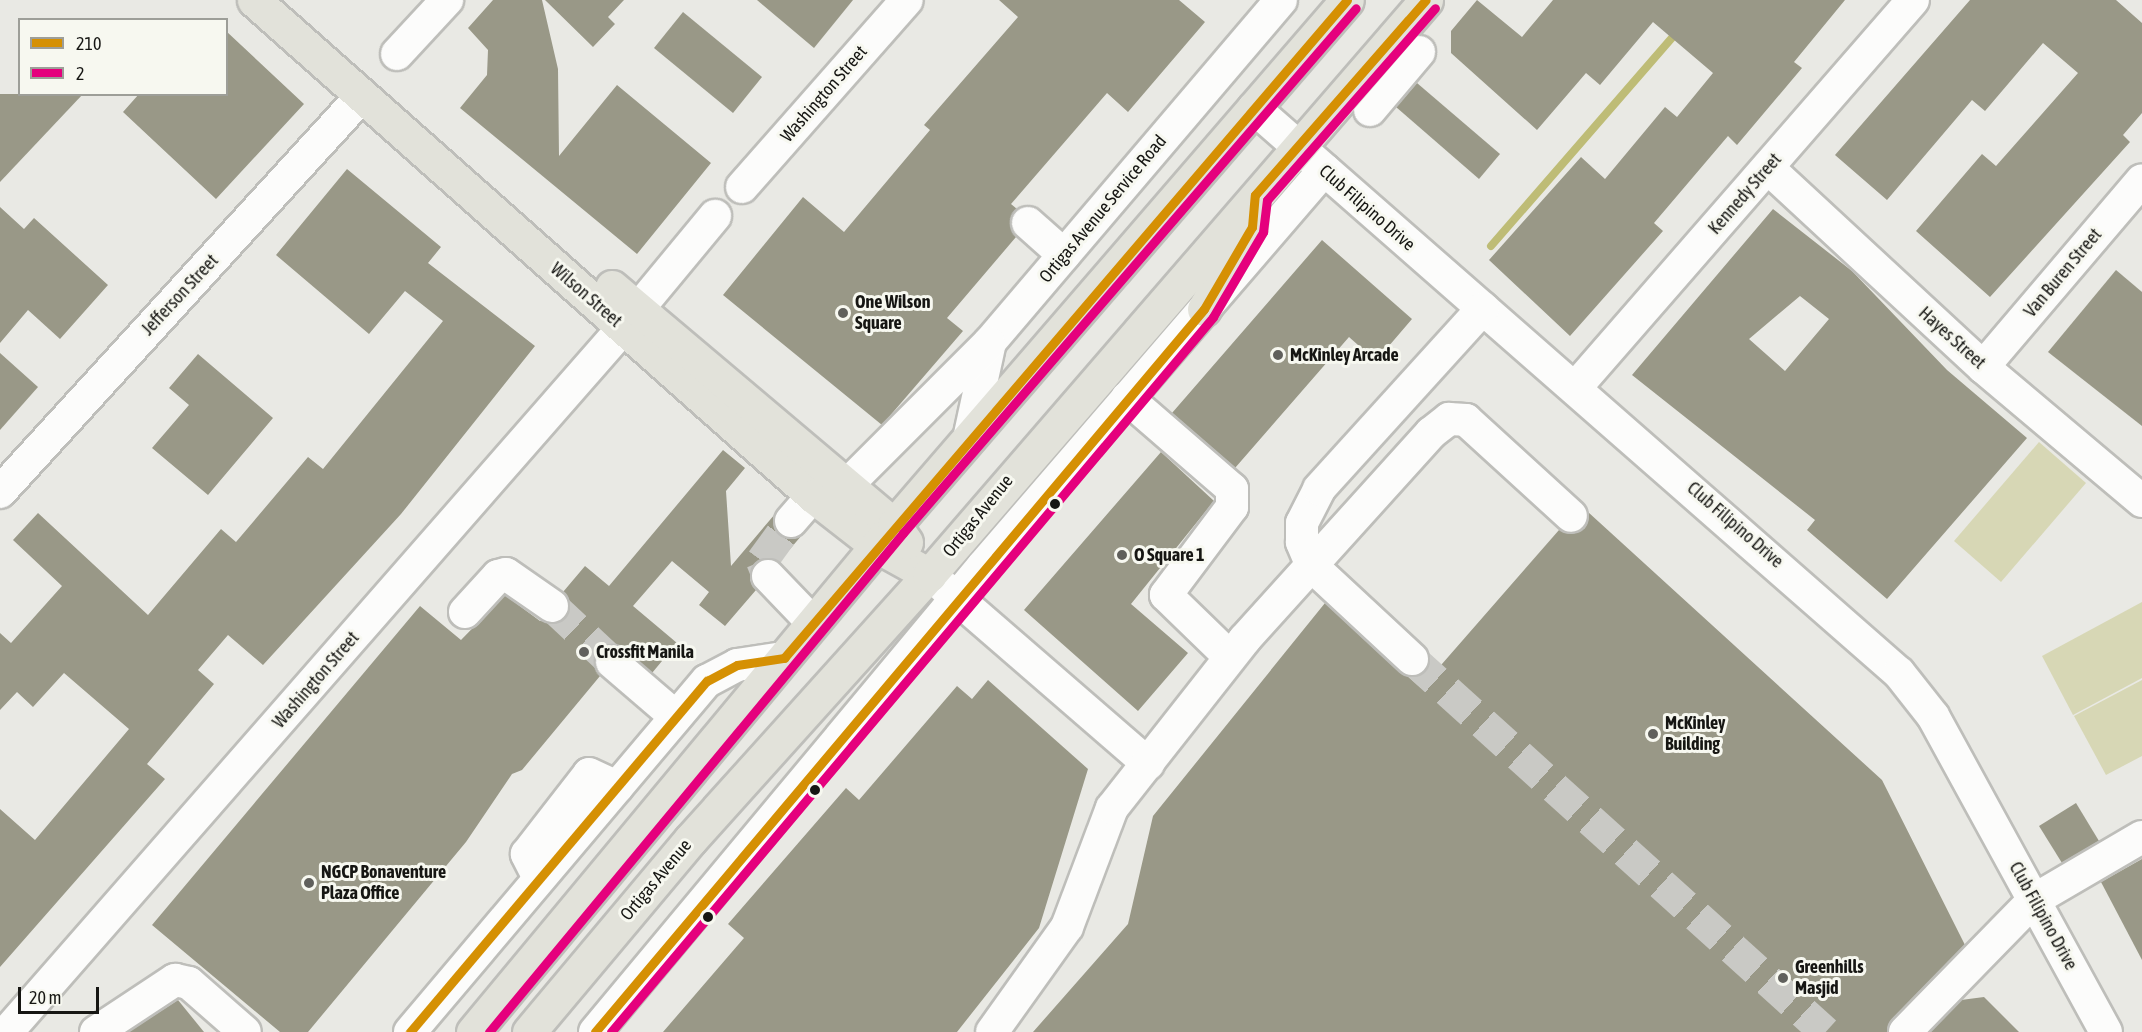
<!DOCTYPE html>
<html>
<head>
<meta charset="utf-8">
<style>
	body { margin:0 }
	#map { position:relative; width:2142px; height:1032px; overflow:hidden; background:#e9e9e4; font-family:"Asap Condensed",sans-serif }
	div>[style] { position:absolute }
	.green>* { inset:0; background:#d7d7b5 }
	.stream>* { height:8px; margin:-4px; padding:0 4px; transform-origin:4px; border-radius:4px; background:#bebc76 }
	.building>* { inset:0; background:#999887 }
	.minor-tunnel>* { height:32px; margin-top:-16px; transform-origin:0; background:repeating-linear-gradient(90deg,#c9c9c5 0 32px,transparent 0 48px) }
	.roads { filter:drop-shadow(2px 0 #bebeba) drop-shadow(-2px 0 #bebeba) drop-shadow(0 2px #bebeba) drop-shadow(0 -2px #bebeba) }
	.minor>* { height:32px; margin:-16px; padding:0 16px; transform-origin:16px; border-radius:16px; background:#fcfcfb }
	.major>* { height:33px; margin:-16.5px; padding:0 16.5px; transform-origin:16.5px; border-radius:16.5px; background:#e2e2da }
	.bus-1>* { height:9px; margin:-4.5px; padding:0 4.5px; transform-origin:4.5px; border-radius:4.5px; background:#d59003 }
	.bus-2>* { height:9px; margin:-4.5px; padding:0 4.5px; transform-origin:4.5px; border-radius:4.5px; background:#e5007d }
	.dots>* { width:16px; height:16px; translate:-50% -50%; box-sizing:border-box; border:3px solid #f7f8f0; border-radius:50% }
	span { translate:-50% -50%; white-space:nowrap; text-align:center; line-height:1.15; -webkit-text-stroke:6px #f7f8f0; paint-order:stroke }
	.street-label { font-size:18px; color:#161613 }
	.poi-label { font-size:18px; color:#161613; font-weight:700 }
	.left { translate:0 -50%; text-align:left }
	.legend { position:absolute; left:18px; top:18px; width:210px; height:78px; box-sizing:border-box; background:#f7f8f0; border:2px solid #9d9e98; margin:0; padding:8px 10px; list-style:none; font-size:18px; color:#161613 }
	.legend li { display:flex; align-items:center; gap:12px; height:30px }
	.legend b { width:30px; border:2px solid #9d9e98 }
	.scale { position:absolute; left:18px; top:987px; width:81px; height:27px; box-sizing:border-box; border:3px solid #161613; border-top:0; padding-left:8px; font-size:18px; line-height:21px; white-space:nowrap; color:#161613; -webkit-text-stroke:4px #f7f8f0; paint-order:stroke }
</style>
</head>
<body>
<div id="map">
	<div class="green">
		<i style="clip-path:polygon(2039px 442px,2086px 483px,2001px 582px,1954px 541px)"></i>
		<i style="clip-path:polygon(2142px 602px,2142px 678px,2073px 715px,2042px 656px)"></i>
		<i style="clip-path:polygon(2142px 680px,2142px 756px,2106px 775px,2074px 716px)"></i>
	</div>
	<div class="stream">
		<i style="left:1491px;top:246px;width:285px;rotate:-49deg"></i>
	</div>
	<div class="building">
		<i style="clip-path:polygon(493px 0,542px 0,558px 69px,559px 156px,617px 85px,711px 163px,637px 254px,460px 108px,487px 75px,488px 50px,468px 28px)"></i>
		<i style="clip-path:polygon(545px 0,624px 0,608px 17px,615px 24px,593px 47px)"></i>
		<i style="clip-path:polygon(757px 0,853px 0,814px 48px)"></i>
		<i style="clip-path:polygon(999px 0,1179px 0,1205px 22px,1128px 112px,1107px 93px,1011px 204px,1017px 209px,1010px 220px,1016px 237px,947px 318px,963px 331px,882px 425px,723px 295px,803px 197px,844px 232px,930px 130px,924px 125px,1018px 17px)"></i>
		<i style="clip-path:polygon(1477px 0,1522px 37px,1553px 0,1845px 0,1794px 62px,1802px 68px,1737px 145px,1728px 136px,1654px 223px,1663px 231px,1570px 336px,1489px 260px,1581px 157px,1605px 179px,1665px 107px,1677px 117px,1713px 73px,1653px 22px,1600px 85px,1586px 73px,1537px 130px,1451px 53px,1451px 31px)"></i>
		<i style="clip-path:polygon(1970px 0,2116px 0,2142px 23px,2142px 113px,2123px 135px,2130px 142px,1990px 297px,1916px 231px,1982px 154px,1996px 166px,2078px 73px,2043px 43px,1985px 111px,1972px 100px,1887px 200px,1835px 155px)"></i>
		<i style="clip-path:polygon(683px 12px,762px 77px,733px 113px,654px 48px)"></i>
		<i style="clip-path:polygon(226px 31px,304px 104px,216px 199px,123px 112px,139px 94px,226px 94px)"></i>
		<i style="clip-path:polygon(1417px 83px,1500px 154px,1479px 179px,1396px 107px)"></i>
		<i style="clip-path:polygon(0 94px,83px 94px,0 182px)"></i>
		<i style="clip-path:polygon(347px 169px,441px 247px,428px 263px,535px 346px,401px 514px,263px 665px,228px 635px,198px 670px,214px 684px,147px 764px,165px 779px,0 967px,0 809px,35px 840px,129px 729px,64px 673px,33px 707px,17px 692px,0 710px,0 633px,11px 643px,62px 586px,13px 540px,38px 513px,148px 615px,221px 529px,236px 542px,308px 457px,323px 469px,443px 321px,405px 291px,369px 334px,276px 255px)"></i>
		<i style="clip-path:polygon(0 207px,24px 229px,34px 218px,108px 285px,60px 339px,28px 310px,0 343px)"></i>
		<i style="clip-path:polygon(evenodd,1773px 209px,1852px 271px,1947px 370px,2027px 438px,1887px 599px,1807px 530px,1815px 520px,1632px 375px,1773px 209px,1800px 296px,1829px 319px,1785px 371px,1749px 339px,1800px 296px)"></i>
		<i style="clip-path:polygon(1322px 240px,1412px 319px,1376px 361px,1349px 337px,1235px 468px,1172px 413px)"></i>
		<i style="clip-path:polygon(2116px 270px,2142px 292px,2142px 426px,2048px 352px)"></i>
		<i style="clip-path:polygon(0 353px,38px 387px,0 430px)"></i>
		<i style="clip-path:polygon(198px 354px,273px 418px,208px 495px,152px 448px,189px 405px,169px 388px)"></i>
		<i style="clip-path:polygon(723px 450px,745px 468px,726px 491px,731px 566px,775px 514px,780px 535px,802px 535px,779px 562px,764px 558px,755px 563px,750px 580px,756px 590px,725px 626px,699px 605px,709px 592px,672px 561px,633px 606px,677px 643px,652px 673px,616px 644px,599px 650px,594px 659px,600px 676px,522px 770px,512px 774px,466px 842px,308px 1032px,280px 1032px,152px 925px,420px 606px,461px 640px,505px 595px,540px 621px,560px 622px,570px 608px,563px 592px,585px 566px,609px 586px)"></i>
		<i style="clip-path:polygon(1161px 452px,1214px 501px,1131px 604px,1188px 653px,1138px 711px,1024px 610px)"></i>
		<i style="clip-path:polygon(1588px 512px,1882px 780px,1965px 945px,1892px 1019px,1888px 1032px,1033px 1032px,1128px 924px,1153px 816px,1325px 603px,1421px 688px,1559px 530px,1577px 533px,1585px 528px)"></i>
		<i style="clip-path:polygon(988px 680px,1088px 769px,1039px 928px,957px 1032px,663px 1032px,744px 938px,728px 924px,846px 788px,859px 800px,957px 686px,972px 699px)"></i>
		<i style="clip-path:polygon(2076px 803px,2099px 841px,2062px 863px,2039px 826px)"></i>
		<i style="clip-path:polygon(2142px 859px,2142px 960px,2101px 882px)"></i>
		<i style="clip-path:polygon(1984px 997px,2019px 1032px,1930px 1032px,1961px 1000px)"></i>
		<i style="clip-path:polygon(178px 1000px,204px 1032px,129px 1032px,131px 1030px)"></i>
	</div>
	<div class="minor-tunnel">
		<i style="left:768px;top:576px;width:16px;rotate:-112deg"></i>
		<i style="left:762px;top:561px;width:49px;rotate:-54.1deg"></i>
		<i style="left:552px;top:606px;width:82px;rotate:43deg"></i>
		<i style="left:1412px;top:659px;width:557px;rotate:42.09deg"></i>
	</div>
	<div class="roads">
		<div class="minor">
			<i style="left:397px;top:54px;width:74px;rotate:-47.2deg"></i>
			<i style="left:1254px;top:108px;width:857px;rotate:41.22deg"></i>
			<i style="left:1899px;top:673px;width:55px;rotate:51.7deg"></i>
			<i style="left:1933px;top:716px;width:360px;rotate:61.3deg"></i>
			<i style="left:1370px;top:110px;width:76px;rotate:-49.8deg"></i>
			<i style="left:1768px;top:168px;width:293px;rotate:42.8deg"></i>
			<i style="left:1983px;top:367px;width:208px;rotate:40.1deg"></i>
			<i style="left:742px;top:187px;width:249px;rotate:-48.6deg"></i>
			<i style="left:1028px;top:223px;width:48px;rotate:41.6deg"></i>
			<i style="left:638px;top:309px;width:121px;rotate:-50.4deg"></i>
			<i style="left:1983px;top:367px;width:245px;rotate:-49.6deg"></i>
			<i style="left:1576px;top:387px;width:513px;rotate:-48.95deg"></i>
			<i style="left:1127px;top:398px;width:139px;rotate:40.9deg"></i>
			<i style="left:1232px;top:489px;width:18px;rotate:90deg"></i>
			<i style="left:1232px;top:507px;width:110px;rotate:126.9deg"></i>
			<i style="left:1166px;top:595px;width:89px;rotate:44.1deg"></i>
			<i style="left:969px;top:439px;width:99px;rotate:-77.8deg"></i>
			<i style="left:990px;top:342px;width:449px;rotate:-49.6deg"></i>
			<i style="left:846px;top:486px;width:202px;rotate:-45deg"></i>
			<i style="left:0;top:492px;width:534px;rotate:-47.58deg"></i>
			<i style="left:791px;top:521px;width:33px;rotate:-49deg"></i>
			<i style="left:768px;top:576px;width:65px;rotate:46.2deg"></i>
			<i style="left:944px;top:587px;width:270px;rotate:40.9deg"></i>
			<i style="left:465px;top:612px;width:49px;rotate:-47.5deg"></i>
			<i style="left:498px;top:576px;width:8px;rotate:-14deg"></i>
			<i style="left:506px;top:574px;width:56px;rotate:34.8deg"></i>
			<i style="left:1412px;top:659px;width:137px;rotate:-137.1deg"></i>
			<i style="left:1312px;top:566px;width:26px;rotate:-113deg"></i>
			<i style="left:1302px;top:542px;width:19px;rotate:-90deg"></i>
			<i style="left:1302px;top:523px;width:38px;rotate:-63deg"></i>
			<i style="left:1319px;top:489px;width:244px;rotate:-47.8deg"></i>
			<i style="left:612px;top:662px;width:84px;rotate:40.7deg"></i>
			<i style="left:539px;top:878px;width:27px;rotate:-117deg"></i>
			<i style="left:527px;top:854px;width:101px;rotate:-52.2deg"></i>
			<i style="left:589px;top:774px;width:31px;rotate:25deg"></i>
			<i style="left:7px;top:1032px;width:937px;rotate:-48.81deg"></i>
			<i style="left:96px;top:1032px;width:95px;rotate:-33.4deg"></i>
			<i style="left:175px;top:980px;width:14px;rotate:12deg"></i>
			<i style="left:189px;top:983px;width:74px;rotate:41.2deg"></i>
			<i style="left:410px;top:1032px;width:460px;rotate:-49.8deg"></i>
			<i style="left:707px;top:681px;width:34px;rotate:-28deg"></i>
			<i style="left:737px;top:665px;width:48px;rotate:-8.5deg"></i>
			<i style="left:595px;top:1032px;width:606px;rotate:-50.22deg"></i>
			<i style="left:983px;top:566px;width:523px;rotate:-49.27deg"></i>
			<i style="left:992px;top:1032px;width:129px;rotate:-54.5deg"></i>
			<i style="left:1067px;top:927px;width:127px;rotate:-69.3deg"></i>
			<i style="left:1112px;top:808px;width:214px;rotate:-51.8deg"></i>
			<i style="left:1244px;top:640px;width:279px;rotate:-47.9deg"></i>
			<i style="left:1431px;top:433px;width:23px;rotate:-38deg"></i>
			<i style="left:1449px;top:419px;width:17px;rotate:3deg"></i>
			<i style="left:1466px;top:420px;width:142px;rotate:42.4deg"></i>
			<i style="left:1905px;top:1032px;width:185px;rotate:-45.7deg"></i>
			<i style="left:2034px;top:900px;width:125px;rotate:-30.3deg"></i>
		</div>
		<div class="major">
			<i style="left:254px;top:0;width:747px;rotate:41.58deg"></i>
			<i style="left:813px;top:496px;width:81px;rotate:38deg"></i>
			<i style="left:877px;top:546px;width:60px;rotate:29.1deg"></i>
			<i style="left:612px;top:287px;width:369px;rotate:40.2deg"></i>
			<i style="left:894px;top:525px;width:21px;rotate:55deg"></i>
			<i style="left:1204px;top:309px;width:95px;rotate:-59.7deg"></i>
			<i style="left:1252px;top:227px;width:21px;rotate:-85deg"></i>
			<i style="left:473px;top:1032px;width:659px;rotate:-50.29deg"></i>
			<i style="left:894px;top:525px;width:693px;rotate:-49.21deg"></i>
			<i style="left:529px;top:1032px;width:251px;rotate:-50deg"></i>
			<i style="left:690px;top:840px;width:357px;rotate:-48deg"></i>
			<i style="left:929px;top:575px;width:760px;rotate:-49.16deg"></i>
		</div>
	</div>
	<div class="bus-1">
		<i style="left:410px;top:1032px;width:460px;rotate:-49.8deg"></i>
		<i style="left:707px;top:681px;width:34px;rotate:-28deg"></i>
		<i style="left:737px;top:665px;width:48px;rotate:-8.5deg"></i>
		<i style="left:784px;top:658px;width:866px;rotate:-49.45deg"></i>
		<i style="left:595px;top:1032px;width:945px;rotate:-49.89deg"></i>
		<i style="left:1204px;top:309px;width:95px;rotate:-59.7deg"></i>
		<i style="left:1252px;top:227px;width:32px;rotate:-85deg"></i>
		<i style="left:1255px;top:195px;width:259px;rotate:-48.8deg"></i>
	</div>
	<div class="bus-2">
		<i style="left:489px;top:1032px;width:648px;rotate:-50.32deg"></i>
		<i style="left:903px;top:533px;width:693px;rotate:-49.21deg"></i>
		<i style="left:611px;top:1032px;width:935px;rotate:-49.9deg"></i>
		<i style="left:1213px;top:317px;width:99px;rotate:-59.5deg"></i>
		<i style="left:1263px;top:232px;width:32px;rotate:-83deg"></i>
		<i style="left:1267px;top:200px;width:255px;rotate:-48.8deg"></i>
	</div>
	<div class="dots">
		<i style="left:843px;top:313px;background:#60605c"></i>
		<i style="left:1278px;top:355px;background:#60605c"></i>
		<i style="left:1055px;top:504px;background:#161613"></i>
		<i style="left:1122px;top:555px;background:#60605c"></i>
		<i style="left:584px;top:652px;background:#60605c"></i>
		<i style="left:1653px;top:734px;background:#60605c"></i>
		<i style="left:815px;top:790px;background:#161613"></i>
		<i style="left:309px;top:883px;background:#60605c"></i>
		<i style="left:708px;top:917px;background:#161613"></i>
		<i style="left:1783px;top:978px;background:#60605c"></i>
	</div>
	<div class="street-label">
		<span style="left:824px;top:94px;rotate:-49deg">Washington Street</span>
		<span style="left:1745px;top:194px;rotate:-49deg">Kennedy Street</span>
		<span style="left:1367px;top:208px;rotate:41deg">Club Filipino Drive</span>
		<span style="left:1103px;top:209px;rotate:-50deg">Ortigas Avenue Service Road</span>
		<span style="left:2063px;top:273px;rotate:-50deg">Van Buren Street</span>
		<span style="left:180px;top:295px;rotate:-47deg">Jefferson Street</span>
		<span style="left:586px;top:295px;rotate:41deg">Wilson Street</span>
		<span style="left:1952px;top:338px;rotate:42deg">Hayes Street</span>
		<span style="left:978px;top:516px;rotate:-51deg">Ortigas Avenue</span>
		<span style="left:1735px;top:525px;rotate:41deg">Club Filipino Drive</span>
		<span style="left:316px;top:680px;rotate:-49deg">Washington Street</span>
		<span style="left:656px;top:880px;rotate:-50deg">Ortigas Avenue</span>
		<span style="left:2043px;top:916px;rotate:61deg">Club Filipino Drive</span>
	</div>
	<div class="poi-label">
		<span class="left" style="left:855px;top:313px">One Wilson<br>Square</span>
		<span class="left" style="left:1290px;top:355px">McKinley Arcade</span>
		<span class="left" style="left:1134px;top:555px">O Square 1</span>
		<span class="left" style="left:596px;top:652px">Crossfit Manila</span>
		<span class="left" style="left:1665px;top:734px">McKinley<br>Building</span>
		<span class="left" style="left:321px;top:883px">NGCP Bonaventure<br>Plaza Office</span>
		<span class="left" style="left:1795px;top:978px">Greenhills<br>Masjid</span>
	</div>
	<ul class="legend">
	<li><b style="height:8px;background:#d59003"></b>210</li>
	<li><b style="height:8px;background:#e5007d"></b>2</li>
	</ul>
	<div class="scale">20 m</div>
</div>
</body>
</html>
